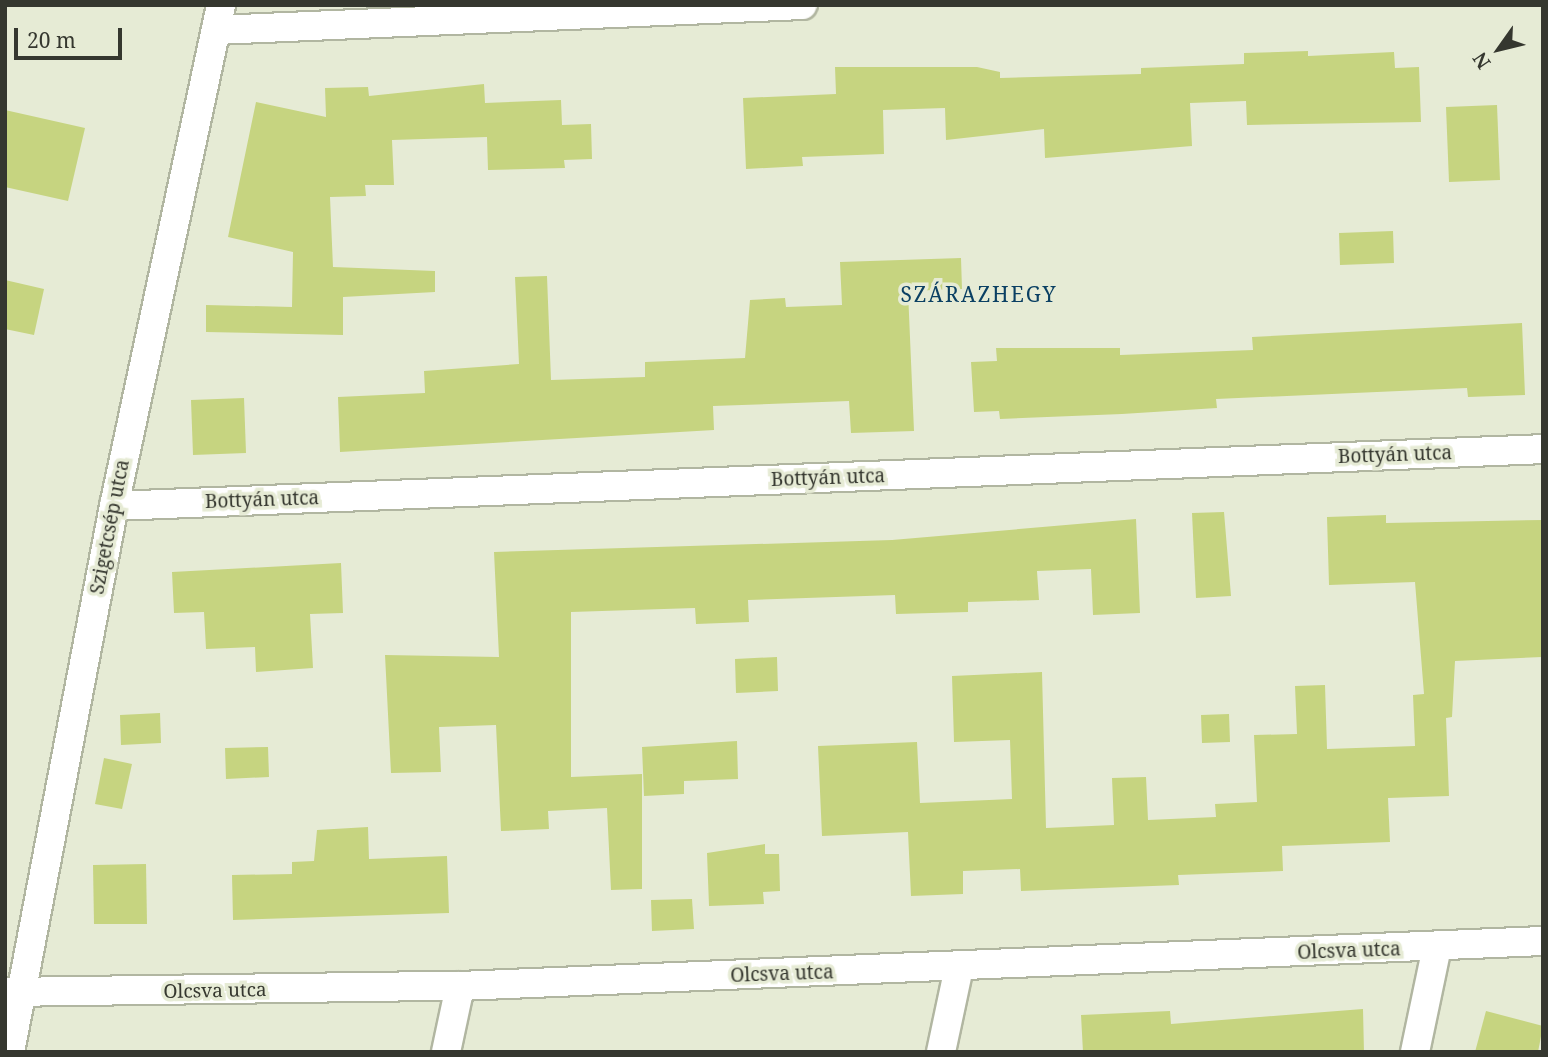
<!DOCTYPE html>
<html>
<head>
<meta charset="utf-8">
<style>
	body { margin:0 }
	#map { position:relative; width:1548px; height:1057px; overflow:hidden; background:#e6ebd5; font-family:"Noto Serif",serif }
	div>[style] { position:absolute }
	.building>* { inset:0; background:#c6d480 }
	.roads { filter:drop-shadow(2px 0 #b1b6a1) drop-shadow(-2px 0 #b1b6a1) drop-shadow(0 2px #b1b6a1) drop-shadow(0 -2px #b1b6a1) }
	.minor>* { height:28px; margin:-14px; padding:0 14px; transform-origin:14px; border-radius:14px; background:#fff }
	span { translate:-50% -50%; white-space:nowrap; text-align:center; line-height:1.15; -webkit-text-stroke:7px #e6ebd5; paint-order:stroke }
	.street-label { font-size:19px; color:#35372f }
	.neighbourhood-label { font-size:21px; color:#0b4063; letter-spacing:2px }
	.frame { position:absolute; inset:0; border:7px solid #35372f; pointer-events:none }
	.north { position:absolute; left:1464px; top:14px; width:70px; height:70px; -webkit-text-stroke:5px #e6ebd5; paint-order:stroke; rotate:236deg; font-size:19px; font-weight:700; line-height:28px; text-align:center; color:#35372f }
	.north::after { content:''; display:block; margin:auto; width:24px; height:32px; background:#35372f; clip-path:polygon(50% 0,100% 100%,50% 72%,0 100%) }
	.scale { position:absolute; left:14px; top:28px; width:108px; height:32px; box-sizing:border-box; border:4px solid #35372f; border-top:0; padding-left:9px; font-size:21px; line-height:24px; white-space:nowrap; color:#35372f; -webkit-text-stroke:5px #e6ebd5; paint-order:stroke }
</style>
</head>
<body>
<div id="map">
	<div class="building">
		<i style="clip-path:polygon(1308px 51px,1308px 56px,1394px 52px,1395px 68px,1419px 67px,1421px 122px,1247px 125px,1246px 101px,1190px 103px,1192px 146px,1045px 158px,1044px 129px,946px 140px,945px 108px,883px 110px,884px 154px,802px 157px,803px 166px,746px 169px,743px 98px,836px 94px,835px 67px,977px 67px,1000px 72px,1000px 78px,1141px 74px,1141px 68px,1244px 64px,1244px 53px)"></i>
		<i style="clip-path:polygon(484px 84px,485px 103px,561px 100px,562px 125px,591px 124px,592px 159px,564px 160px,565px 168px,488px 170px,487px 137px,392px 140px,394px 185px,365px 185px,366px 196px,330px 197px,333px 267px,435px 271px,435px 292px,343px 297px,343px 335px,206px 332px,206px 305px,292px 307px,293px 252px,228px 237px,256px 102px,326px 117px,325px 88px,368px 87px,369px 96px)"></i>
		<i style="clip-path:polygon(1497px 105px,1500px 180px,1449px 182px,1446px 107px)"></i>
		<i style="clip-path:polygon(5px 110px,85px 128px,68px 201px,5px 187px)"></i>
		<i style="clip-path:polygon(1393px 231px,1394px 263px,1340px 265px,1339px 233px)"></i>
		<i style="clip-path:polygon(961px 258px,962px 289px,908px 291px,914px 431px,851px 433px,849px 401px,713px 406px,714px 430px,340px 452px,338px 397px,425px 393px,424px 371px,519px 364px,515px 277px,547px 276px,551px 380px,645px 377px,645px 362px,745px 358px,750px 300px,785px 298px,786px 307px,842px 305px,840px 262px)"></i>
		<i style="clip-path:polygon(5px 280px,44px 289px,34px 335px,5px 329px)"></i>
		<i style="clip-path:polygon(1522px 323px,1525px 395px,1468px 397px,1467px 388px,1216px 399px,1217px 408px,1122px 414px,1000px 419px,999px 411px,974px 412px,971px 362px,997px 361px,996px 348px,1120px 348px,1120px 355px,1253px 350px,1252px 337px)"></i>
		<i style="clip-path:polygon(244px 398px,246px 453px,193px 455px,191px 400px)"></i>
		<i style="clip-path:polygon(1224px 512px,1231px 596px,1196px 598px,1192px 513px)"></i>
		<i style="clip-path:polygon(1386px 515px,1386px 523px,1543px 520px,1542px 657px,1455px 661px,1452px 717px,1446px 718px,1449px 796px,1388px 798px,1390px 842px,1282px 846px,1283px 871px,1178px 875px,1179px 885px,1021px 891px,1020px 869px,963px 871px,963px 894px,911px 896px,908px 832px,822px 836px,818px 746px,917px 742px,920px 803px,1012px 799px,1010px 740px,954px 742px,952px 676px,1042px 672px,1046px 828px,1114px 825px,1112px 778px,1146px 777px,1148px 820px,1216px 817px,1215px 804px,1257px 802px,1254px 735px,1297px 734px,1295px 686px,1325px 685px,1327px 749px,1415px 746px,1413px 695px,1424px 694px,1415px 582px,1329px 585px,1327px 517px)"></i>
		<i style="clip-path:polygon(1136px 519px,1140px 613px,1093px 615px,1091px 569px,1037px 571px,1039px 600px,968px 602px,968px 612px,896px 614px,895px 595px,748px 600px,749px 622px,696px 624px,695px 608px,571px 612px,571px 777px,642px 774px,642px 889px,611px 890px,607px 808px,548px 811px,549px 829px,501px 831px,496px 725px,439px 727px,441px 772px,391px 773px,385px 655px,499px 657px,494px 552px,892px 540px)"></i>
		<i style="clip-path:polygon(341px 563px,343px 613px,310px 614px,313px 668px,256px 672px,255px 647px,206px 649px,204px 612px,174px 613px,172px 572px)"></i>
		<i style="clip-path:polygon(777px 657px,778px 691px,736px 693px,735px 659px)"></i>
		<i style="clip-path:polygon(160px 713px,161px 743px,121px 745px,120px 715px)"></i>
		<i style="clip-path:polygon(1229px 714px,1230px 742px,1202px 743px,1201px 715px)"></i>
		<i style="clip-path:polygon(737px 741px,738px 779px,684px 781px,684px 794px,644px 796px,642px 747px)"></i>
		<i style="clip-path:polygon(268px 747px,269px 777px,226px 779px,225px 748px)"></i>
		<i style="clip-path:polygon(104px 758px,132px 764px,122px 809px,95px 804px)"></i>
		<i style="clip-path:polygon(368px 827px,369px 859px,447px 856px,449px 913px,233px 920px,232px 875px,292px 874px,292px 862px,314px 861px,317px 830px)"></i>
		<i style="clip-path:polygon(765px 844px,765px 854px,779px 854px,780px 891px,763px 892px,764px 904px,709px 906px,707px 853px)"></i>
		<i style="clip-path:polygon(146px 864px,147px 924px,94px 924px,93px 865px)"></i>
		<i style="clip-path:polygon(692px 899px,694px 929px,652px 931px,651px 900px)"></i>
		<i style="clip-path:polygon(1363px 1009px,1364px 1052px,1083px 1052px,1081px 1015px,1170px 1011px,1171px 1024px)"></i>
		<i style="clip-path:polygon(1486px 1011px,1543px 1026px,1538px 1052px,1475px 1052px)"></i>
	</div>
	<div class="roads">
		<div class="minor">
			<i style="left:216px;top:30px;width:587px;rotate:-2.44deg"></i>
			<i style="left:114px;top:506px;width:1430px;rotate:-2.28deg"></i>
			<i style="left:5px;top:992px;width:455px;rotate:-0.8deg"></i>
			<i style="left:460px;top:986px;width:1084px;rotate:-2.38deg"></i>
			<i style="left:10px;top:1052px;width:556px;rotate:-79.22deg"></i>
			<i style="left:114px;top:506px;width:512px;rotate:-77.94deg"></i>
			<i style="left:446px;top:1052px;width:67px;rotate:-78deg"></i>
			<i style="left:941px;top:1052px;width:87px;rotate:-78deg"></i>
			<i style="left:1415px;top:1052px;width:107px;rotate:-78.2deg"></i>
		</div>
	</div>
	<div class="street-label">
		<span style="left:1395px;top:455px;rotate:-2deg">Bottyán utca</span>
		<span style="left:828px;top:478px;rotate:-2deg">Bottyán utca</span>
		<span style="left:262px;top:500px;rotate:-2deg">Bottyán utca</span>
		<span style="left:110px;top:527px;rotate:-79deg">Szigetcsép utca</span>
		<span style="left:1349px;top:951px;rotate:-2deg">Olcsva utca</span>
		<span style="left:782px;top:974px;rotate:-2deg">Olcsva utca</span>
		<span style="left:215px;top:991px;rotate:-1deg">Olcsva utca</span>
	</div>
	<div class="neighbourhood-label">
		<span style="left:979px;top:294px">SZÁRAZHEGY</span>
	</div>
	<div class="frame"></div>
	<div class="north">N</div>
	<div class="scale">20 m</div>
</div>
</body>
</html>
